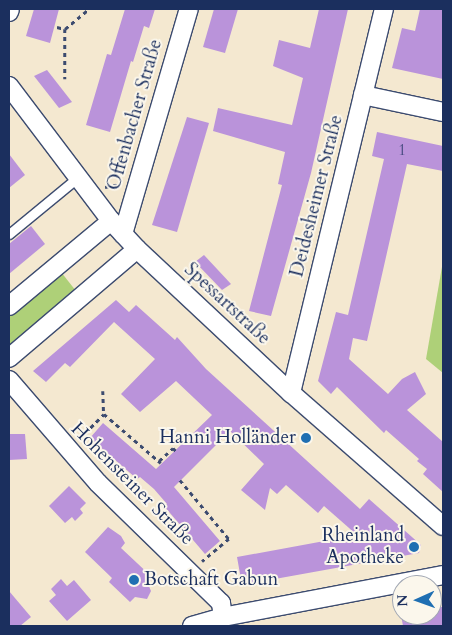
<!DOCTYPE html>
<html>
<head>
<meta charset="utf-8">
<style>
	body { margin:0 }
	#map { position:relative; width:452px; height:635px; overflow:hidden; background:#f4e8d0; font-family:Cardo,serif }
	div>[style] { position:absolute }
	.green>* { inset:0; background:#aed078 }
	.building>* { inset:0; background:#ba93da }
	.path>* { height:2.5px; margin-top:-1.25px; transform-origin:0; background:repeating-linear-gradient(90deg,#3c4b6f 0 4px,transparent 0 8px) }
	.roads { filter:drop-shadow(1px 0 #3c4b6f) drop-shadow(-1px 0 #3c4b6f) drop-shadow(0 1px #3c4b6f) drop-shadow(0 -1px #3c4b6f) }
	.lane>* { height:9px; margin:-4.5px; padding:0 4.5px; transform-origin:4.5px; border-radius:4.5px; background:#fff }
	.street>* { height:18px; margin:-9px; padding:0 9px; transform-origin:9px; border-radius:9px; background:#fff }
	.dots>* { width:14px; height:14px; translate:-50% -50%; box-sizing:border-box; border:2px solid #fbf7ec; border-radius:50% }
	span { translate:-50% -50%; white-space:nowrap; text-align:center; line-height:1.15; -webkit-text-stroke:4px #fbf7ec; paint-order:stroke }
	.number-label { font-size:16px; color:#43487d }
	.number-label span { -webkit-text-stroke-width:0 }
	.street-label { font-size:19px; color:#1b2f5e }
	.poi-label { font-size:19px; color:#1b2f5e }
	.right { translate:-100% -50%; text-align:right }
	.left { translate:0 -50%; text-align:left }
	.frame { position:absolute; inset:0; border:10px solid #1b2f5e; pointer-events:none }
	.north { position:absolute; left:392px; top:575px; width:50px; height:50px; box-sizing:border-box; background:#fbf7ec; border:1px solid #a1a7b3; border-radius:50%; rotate:268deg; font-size:14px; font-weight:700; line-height:20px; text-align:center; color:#1b2f5e }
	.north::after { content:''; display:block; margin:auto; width:18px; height:22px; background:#1f6fb2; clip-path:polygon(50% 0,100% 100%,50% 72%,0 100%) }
</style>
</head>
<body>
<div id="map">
	<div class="green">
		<i style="clip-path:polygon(443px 261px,443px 373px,426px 359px)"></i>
		<i style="clip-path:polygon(61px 272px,76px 291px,9px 347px,9px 315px)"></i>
	</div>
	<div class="building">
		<i style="clip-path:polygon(34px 9px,59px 9px,50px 43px,26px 36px)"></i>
		<i style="clip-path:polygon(125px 9px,155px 9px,149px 28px,144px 26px,133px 62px,131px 61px,110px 132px,86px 125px,107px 54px,111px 55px)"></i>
		<i style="clip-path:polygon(214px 9px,238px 9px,225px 53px,203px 47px)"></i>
		<i style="clip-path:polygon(319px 9px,348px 9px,311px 173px,271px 316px,249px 311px,282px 185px,278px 184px,285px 152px,213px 131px,218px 108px,292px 125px,303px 78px,273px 66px,279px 40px,310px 48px)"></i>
		<i style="clip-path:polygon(420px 9px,443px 9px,443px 79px,392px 68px,402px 28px,415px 31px)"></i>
		<i style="clip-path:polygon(47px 70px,72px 102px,59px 108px,34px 76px)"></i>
		<i style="clip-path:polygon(187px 117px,209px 123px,177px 232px,152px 225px)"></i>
		<i style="clip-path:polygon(377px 132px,443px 146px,443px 171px,407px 164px,367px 341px,353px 338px,349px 359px,388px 394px,402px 379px,415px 372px,426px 394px,407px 410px,443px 442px,443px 492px,423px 474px,427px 469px,417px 461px,419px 459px,386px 430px,384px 433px,337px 387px,331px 394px,318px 381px,336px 312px,348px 315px,384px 159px,372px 156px)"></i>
		<i style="clip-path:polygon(9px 154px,25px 175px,9px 188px)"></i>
		<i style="clip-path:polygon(31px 226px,45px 244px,9px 274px,9px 244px)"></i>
		<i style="clip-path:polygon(204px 255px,231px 284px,222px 290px,195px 262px)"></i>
		<i style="clip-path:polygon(116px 300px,129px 312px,136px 305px,175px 340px,177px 337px,206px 369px,360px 509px,369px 499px,421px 545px,419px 553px,242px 585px,237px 557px,357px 535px,324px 506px,318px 513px,286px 485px,277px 494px,270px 488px,265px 510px,241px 490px,264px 464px,230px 431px,174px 487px,220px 541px,205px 554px,164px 506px,167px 504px,154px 489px,140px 477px,137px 479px,90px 438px,103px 423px,156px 469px,212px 415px,176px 381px,140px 412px,121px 394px,155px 359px,114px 322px,70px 367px,65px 363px,46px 382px,33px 371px)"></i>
		<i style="clip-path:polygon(9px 434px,25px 434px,27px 459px,9px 460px)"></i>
		<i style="clip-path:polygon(69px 486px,86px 503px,80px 509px,83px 513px,75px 521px,72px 517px,65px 523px,49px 506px)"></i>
		<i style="clip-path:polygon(108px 527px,121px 536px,125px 543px,121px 548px,153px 578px,148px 584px,151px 591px,147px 599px,135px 597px,130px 602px,109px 582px,112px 578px,85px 552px)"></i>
		<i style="clip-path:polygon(61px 579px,67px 586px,74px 580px,91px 600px,67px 621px,49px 601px,56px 595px,51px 589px)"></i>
		<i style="clip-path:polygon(9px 591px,31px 617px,20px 626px,9px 626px)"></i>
		<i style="clip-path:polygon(432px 607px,443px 607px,443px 626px,403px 626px,401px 615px,432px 615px)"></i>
	</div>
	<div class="path">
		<i style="left:57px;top:27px;width:8px;rotate:14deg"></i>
		<i style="left:65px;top:29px;width:50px;rotate:90deg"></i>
		<i style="left:65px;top:29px;width:31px;rotate:-40deg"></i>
		<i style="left:105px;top:187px;width:16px;rotate:-11deg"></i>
		<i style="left:103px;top:391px;width:23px;rotate:88deg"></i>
		<i style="left:79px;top:439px;width:35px;rotate:-45deg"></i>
		<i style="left:104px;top:414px;width:75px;rotate:40.7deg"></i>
		<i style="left:159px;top:461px;width:19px;rotate:-43deg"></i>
		<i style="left:173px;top:448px;width:4px;rotate:45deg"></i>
		<i style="left:180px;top:480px;width:77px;rotate:50.3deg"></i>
		<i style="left:229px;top:539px;width:35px;rotate:140deg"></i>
	</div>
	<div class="roads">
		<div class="lane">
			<i style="left:9px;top:234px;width:88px;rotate:-39.5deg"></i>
		</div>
		<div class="street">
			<i style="left:9px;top:12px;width:3px;rotate:-72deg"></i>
			<i style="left:9px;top:86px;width:169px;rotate:52.9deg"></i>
			<i style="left:111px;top:221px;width:38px;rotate:47deg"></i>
			<i style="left:137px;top:249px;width:211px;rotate:43.1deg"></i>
			<i style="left:291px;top:393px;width:202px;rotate:41.2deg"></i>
			<i style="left:363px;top:95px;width:82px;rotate:12deg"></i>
			<i style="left:123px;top:234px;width:234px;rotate:-73.7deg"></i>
			<i style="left:9px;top:306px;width:133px;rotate:-39.8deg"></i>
			<i style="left:9px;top:358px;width:168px;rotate:-40.4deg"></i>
			<i style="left:9px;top:380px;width:136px;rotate:49.2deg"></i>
			<i style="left:98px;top:483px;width:172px;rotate:44.3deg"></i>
			<i style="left:221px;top:603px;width:14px;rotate:82deg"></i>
			<i style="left:291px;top:393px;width:395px;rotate:-76.4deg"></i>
			<i style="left:192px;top:626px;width:32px;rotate:-16deg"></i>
			<i style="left:223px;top:617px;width:224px;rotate:-10.8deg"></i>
		</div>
	</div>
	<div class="dots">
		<i style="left:306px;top:438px;background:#1f6fb2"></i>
		<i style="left:414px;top:547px;background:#1f6fb2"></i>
		<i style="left:134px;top:580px;background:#1f6fb2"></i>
	</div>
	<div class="number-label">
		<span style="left:402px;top:150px">1</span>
	</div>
	<div class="street-label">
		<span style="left:135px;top:115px;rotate:-74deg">Offenbacher Straße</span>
		<span style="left:317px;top:196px;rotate:-76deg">Deidesheimer Straße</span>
		<span style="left:227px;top:304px;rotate:43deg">Spessartstraße</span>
		<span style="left:132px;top:484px;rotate:45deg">Hohensteiner Straße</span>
	</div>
	<div class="poi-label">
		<span class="right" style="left:296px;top:438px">Hanni Holländer</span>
		<span class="right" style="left:404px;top:547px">Rheinland<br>Apotheke</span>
		<span class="left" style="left:144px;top:580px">Botschaft Gabun</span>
	</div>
	<div class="frame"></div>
	<div class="north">N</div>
</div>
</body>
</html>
